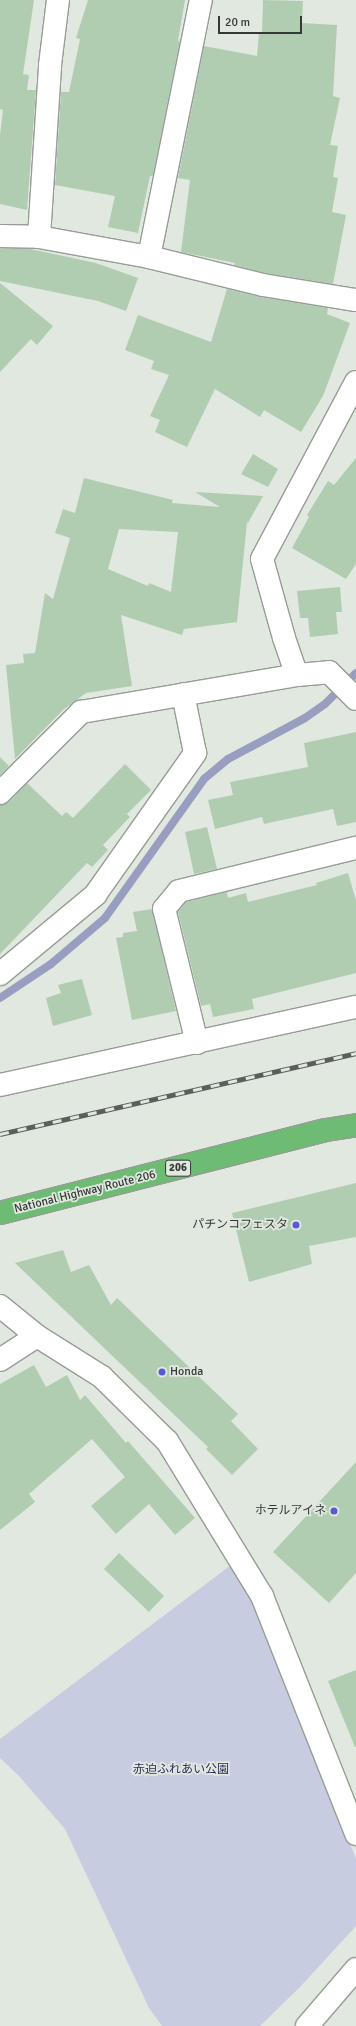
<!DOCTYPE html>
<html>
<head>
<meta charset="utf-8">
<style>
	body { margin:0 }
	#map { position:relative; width:356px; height:2026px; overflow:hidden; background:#e0e8e0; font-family:Signika,"Noto Sans JP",sans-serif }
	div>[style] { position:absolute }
	.green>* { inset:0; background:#c8cce1 }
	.stream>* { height:8px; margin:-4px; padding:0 4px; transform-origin:4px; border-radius:4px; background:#999ec0 }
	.building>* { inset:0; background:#b1cdb1 }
	.roads { filter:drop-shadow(1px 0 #969d95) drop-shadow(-1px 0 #969d95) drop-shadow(0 1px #969d95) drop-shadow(0 -1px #969d95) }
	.minor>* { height:22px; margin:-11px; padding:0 11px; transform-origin:11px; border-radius:11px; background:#fff }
	.tertiary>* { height:22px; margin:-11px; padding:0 11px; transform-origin:11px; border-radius:11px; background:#fff }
	.trunk>* { height:22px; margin:-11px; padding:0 11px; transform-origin:11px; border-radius:11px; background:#6ebc74 }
	.rail>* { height:4.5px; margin-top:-2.25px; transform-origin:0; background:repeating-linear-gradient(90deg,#e0e8e0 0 9px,#5b5f5b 0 18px); box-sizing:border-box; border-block:1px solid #5b5f5b }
	.dots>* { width:11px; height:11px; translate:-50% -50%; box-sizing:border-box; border:2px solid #e0e8e0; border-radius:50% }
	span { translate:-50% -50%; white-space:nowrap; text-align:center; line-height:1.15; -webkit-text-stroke:3.5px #e0e8e0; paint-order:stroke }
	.shield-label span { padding:1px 3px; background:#e0e8e0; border:1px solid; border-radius:3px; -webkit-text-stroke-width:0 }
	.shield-label { font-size:11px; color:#353835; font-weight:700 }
	.street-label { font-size:12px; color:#353835 }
	.poi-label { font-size:12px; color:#353835 }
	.right { translate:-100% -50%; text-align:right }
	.left { translate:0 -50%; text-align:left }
	.park-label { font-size:12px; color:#2a2c5a }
	.scale { position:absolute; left:218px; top:16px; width:84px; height:18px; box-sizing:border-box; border:2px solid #353835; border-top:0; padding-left:5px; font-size:12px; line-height:14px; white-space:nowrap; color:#353835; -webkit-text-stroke:3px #e0e8e0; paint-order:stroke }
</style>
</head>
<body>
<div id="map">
	<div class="green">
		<i style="clip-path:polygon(231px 1565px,267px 1629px,356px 1859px,356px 1926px,300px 1987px,260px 2026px,162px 2026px,149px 2008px,65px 1829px,19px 1776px,0 1758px,0 1739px)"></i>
	</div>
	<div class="stream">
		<i style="left:0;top:998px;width:61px;rotate:-33.7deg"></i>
		<i style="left:51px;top:964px;width:71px;rotate:-40.4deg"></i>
		<i style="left:105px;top:918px;width:171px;rotate:-54.5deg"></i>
		<i style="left:204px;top:779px;width:31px;rotate:-40deg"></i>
		<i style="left:228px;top:759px;width:87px;rotate:-28deg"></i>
		<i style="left:305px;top:718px;width:24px;rotate:-35deg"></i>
		<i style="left:325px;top:704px;width:44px;rotate:-45deg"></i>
	</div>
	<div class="building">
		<i style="clip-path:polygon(0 0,34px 0,23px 74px,29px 75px,27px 90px,36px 90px,27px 210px,0 204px,0 135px,3px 110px,0 109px)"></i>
		<i style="clip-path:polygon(88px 0,185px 0,178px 41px,180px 41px,153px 176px,150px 176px,138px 233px,108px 227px,115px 196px,55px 185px,61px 92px,69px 92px,80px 39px,76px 38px)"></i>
		<i style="clip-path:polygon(263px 0,303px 1px,302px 23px,337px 25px,333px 96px,340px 98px,330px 145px,338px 146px,333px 177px,338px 178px,332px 212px,346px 215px,333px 284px,265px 273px,234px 265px,235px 263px,181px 252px,190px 180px,178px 178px,204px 46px,257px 56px,259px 33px,262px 33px)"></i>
		<i style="clip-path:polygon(0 248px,30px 249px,96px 263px,138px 278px,126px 311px,98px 301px,0 281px)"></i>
		<i style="clip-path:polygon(0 283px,53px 326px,37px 345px,31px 339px,0 372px)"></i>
		<i style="clip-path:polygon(227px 289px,261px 297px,328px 308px,327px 314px,350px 323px,323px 396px,301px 432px,264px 410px,260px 417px,215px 389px,187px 447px,155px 432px,160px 420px,150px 416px,169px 375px,151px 369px,154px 361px,125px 350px,138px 315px,211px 342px)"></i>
		<i style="clip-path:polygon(253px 454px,278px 469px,268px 487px,241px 474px)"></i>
		<i style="clip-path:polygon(356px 458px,356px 564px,346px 579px,292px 548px,309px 517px,307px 515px,328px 481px,334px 485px)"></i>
		<i style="clip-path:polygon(evenodd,84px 478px,173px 500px,172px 503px,220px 507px,195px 492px,263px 496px,248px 523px,247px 522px,237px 622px,184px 629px,182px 635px,121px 615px,132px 686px,86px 693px,63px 710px,15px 759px,6px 665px,24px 663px,23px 654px,35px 653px,45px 593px,53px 599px,70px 538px,55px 533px,63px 509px,75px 513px,84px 478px,119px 529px,178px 532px,171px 592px,149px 583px,148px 586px,108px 569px,119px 529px)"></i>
		<i style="clip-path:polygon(340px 587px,342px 612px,336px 612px,338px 634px,310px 637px,308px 618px,300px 618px,297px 591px)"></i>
		<i style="clip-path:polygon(356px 732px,356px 822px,337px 826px,333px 809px,264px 824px,262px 817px,215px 829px,208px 800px,233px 795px,230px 782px,308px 767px,304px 743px)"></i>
		<i style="clip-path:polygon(0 757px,9px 766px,0 775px)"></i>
		<i style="clip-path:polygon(125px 764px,151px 790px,127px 814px,130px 817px,103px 845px,108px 850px,92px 867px,87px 863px,0 954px,0 805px,9px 802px,27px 783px,62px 816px,66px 812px,73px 818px)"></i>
		<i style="clip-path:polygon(207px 827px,217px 869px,194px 874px,185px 832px)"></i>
		<i style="clip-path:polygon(348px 873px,356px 900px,356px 973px,252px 999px,254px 1009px,213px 1017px,210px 1004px,201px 1006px,178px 912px,186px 902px,227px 892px,228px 898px,246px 893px,248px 902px,317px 885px,316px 883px)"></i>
		<i style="clip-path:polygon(152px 909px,176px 1011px,132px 1020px,116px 938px,123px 937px,123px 933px,137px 931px,133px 912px)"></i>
		<i style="clip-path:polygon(82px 979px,92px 1015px,53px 1026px,46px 998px,61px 993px,58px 985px)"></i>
		<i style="clip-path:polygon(356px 1183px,356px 1237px,309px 1246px,312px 1264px,249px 1282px,232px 1213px)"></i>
		<i style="clip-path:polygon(63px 1250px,71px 1272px,89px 1265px,111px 1305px,117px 1298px,238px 1414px,231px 1421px,258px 1449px,232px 1475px,206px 1449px,208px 1447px,15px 1263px)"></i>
		<i style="clip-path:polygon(34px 1365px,46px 1387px,67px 1375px,80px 1400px,85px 1395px,126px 1443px,128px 1441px,195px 1518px,175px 1535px,149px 1504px,116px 1534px,91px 1506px,125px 1477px,92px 1439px,29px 1494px,35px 1502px,0 1530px,0 1384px)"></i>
		<i style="clip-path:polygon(356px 1462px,356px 1573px,329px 1603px,273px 1552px)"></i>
		<i style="clip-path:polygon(119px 1553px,164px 1596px,149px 1612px,104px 1569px)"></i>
		<i style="clip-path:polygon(356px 1670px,356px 1747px,355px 1747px,328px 1681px)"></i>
	</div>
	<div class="roads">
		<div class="minor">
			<i style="left:0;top:236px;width:39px;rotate:1deg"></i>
			<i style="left:39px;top:237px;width:112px;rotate:10.3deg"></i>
			<i style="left:149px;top:257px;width:117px;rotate:13.8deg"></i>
			<i style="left:263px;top:285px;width:94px;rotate:9.2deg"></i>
			<i style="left:39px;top:237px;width:172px;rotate:-86.3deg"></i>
			<i style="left:50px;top:65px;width:65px;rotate:-83deg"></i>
			<i style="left:149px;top:257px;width:262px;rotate:-78.6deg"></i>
			<i style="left:356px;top:382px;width:200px;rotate:118deg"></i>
			<i style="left:262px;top:559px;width:82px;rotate:74.4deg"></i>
			<i style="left:284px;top:638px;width:39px;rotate:71deg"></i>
			<i style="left:297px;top:675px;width:32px;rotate:-5deg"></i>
			<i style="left:329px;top:672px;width:38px;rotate:45deg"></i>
			<i style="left:0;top:793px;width:115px;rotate:-45deg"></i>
			<i style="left:81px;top:712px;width:219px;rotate:-9.7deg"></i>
			<i style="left:0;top:974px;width:124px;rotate:-39.7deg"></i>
			<i style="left:95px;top:895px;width:174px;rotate:-54.8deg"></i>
			<i style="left:195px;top:753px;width:60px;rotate:-101.5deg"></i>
			<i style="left:197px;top:1043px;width:138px;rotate:-103.8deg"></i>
			<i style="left:164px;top:909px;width:23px;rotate:-50deg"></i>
			<i style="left:179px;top:891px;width:182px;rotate:-13.7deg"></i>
			<i style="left:0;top:1306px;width:48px;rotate:39deg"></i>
			<i style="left:37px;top:1336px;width:77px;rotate:32.2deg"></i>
			<i style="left:102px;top:1377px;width:91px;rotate:44.6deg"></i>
			<i style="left:167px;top:1441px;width:182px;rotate:58.5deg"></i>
			<i style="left:262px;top:1596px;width:256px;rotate:68.4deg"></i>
			<i style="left:0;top:1360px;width:44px;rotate:-33deg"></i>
			<i style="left:307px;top:2026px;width:75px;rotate:-49.3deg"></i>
		</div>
		<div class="tertiary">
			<i style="left:0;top:1085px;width:364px;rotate:-12.4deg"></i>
		</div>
		<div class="trunk">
			<i style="left:0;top:1213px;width:336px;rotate:-14.3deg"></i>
			<i style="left:326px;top:1130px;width:30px;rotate:-9deg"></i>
		</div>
	</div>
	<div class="rail">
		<i style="left:0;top:1134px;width:365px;rotate:-12.8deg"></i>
	</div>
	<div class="dots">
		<i style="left:296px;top:1225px;background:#5a59d1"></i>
		<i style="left:162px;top:1372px;background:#5a59d1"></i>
		<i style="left:334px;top:1511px;background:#5a59d1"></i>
	</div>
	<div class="shield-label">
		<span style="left:178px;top:1168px">206</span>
	</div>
	<div class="street-label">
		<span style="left:85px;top:1192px;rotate:-14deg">National Highway Route 206</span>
	</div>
	<div class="poi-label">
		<span class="right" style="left:288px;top:1225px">パチンコフェスタ</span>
		<span class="left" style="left:170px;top:1372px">Honda</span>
		<span class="right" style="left:326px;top:1511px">ホテルアイネ</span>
	</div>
	<div class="park-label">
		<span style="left:181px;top:1770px">赤迫ふれあい公園</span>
	</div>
	<div class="scale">20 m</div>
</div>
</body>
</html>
